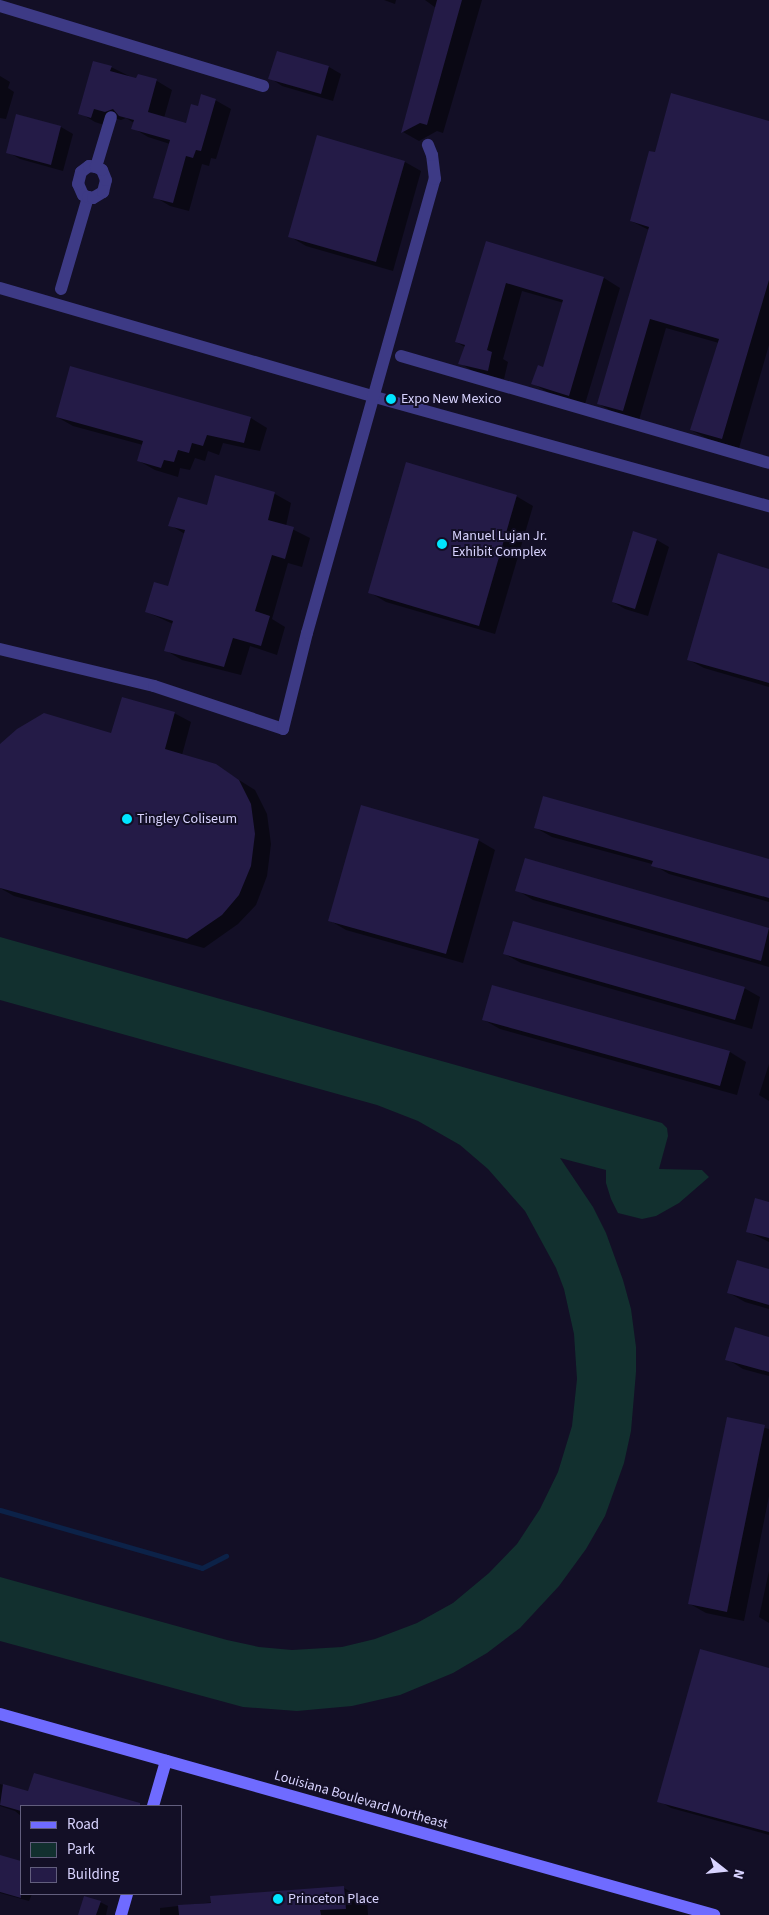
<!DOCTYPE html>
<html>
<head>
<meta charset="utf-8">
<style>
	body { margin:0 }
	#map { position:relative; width:769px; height:1915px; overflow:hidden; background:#130f26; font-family:"Source Sans 3",sans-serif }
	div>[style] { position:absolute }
	.green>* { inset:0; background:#12302f }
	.shadow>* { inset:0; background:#0007 }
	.stream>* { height:5px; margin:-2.5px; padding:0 2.5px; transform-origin:2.5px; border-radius:2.5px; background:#0c2248 }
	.building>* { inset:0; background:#241b47 }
	.street>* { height:12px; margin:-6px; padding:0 6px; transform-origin:6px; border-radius:6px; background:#3d3a85 }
	.secondary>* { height:12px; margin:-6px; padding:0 6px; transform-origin:6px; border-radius:6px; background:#6f6bff }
	.dots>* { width:14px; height:14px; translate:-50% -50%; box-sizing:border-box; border:2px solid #130f26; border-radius:50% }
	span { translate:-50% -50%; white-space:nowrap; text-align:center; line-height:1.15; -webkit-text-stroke:4px #130f26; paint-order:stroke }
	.poi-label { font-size:14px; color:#d9d4ff }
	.left { translate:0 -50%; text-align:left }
	.street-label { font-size:14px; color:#d9d4ff }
	.legend { position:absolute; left:20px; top:1805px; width:162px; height:90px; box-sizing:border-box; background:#130f26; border:1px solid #625e7d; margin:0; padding:6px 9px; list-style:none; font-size:15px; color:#d9d4ff }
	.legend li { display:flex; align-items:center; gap:10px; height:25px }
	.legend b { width:25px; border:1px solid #625e7d }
	.north { position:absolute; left:699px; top:1845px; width:50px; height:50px; -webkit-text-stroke:4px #130f26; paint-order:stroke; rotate:106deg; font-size:14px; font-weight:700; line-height:20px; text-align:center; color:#d9d4ff }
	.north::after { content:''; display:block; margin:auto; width:18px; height:22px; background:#d9d4ff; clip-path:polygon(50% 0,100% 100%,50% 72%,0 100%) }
</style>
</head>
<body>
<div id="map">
	<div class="green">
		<i style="clip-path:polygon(0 937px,662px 1123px,667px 1128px,668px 1136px,659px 1169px,702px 1170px,709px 1177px,679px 1203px,656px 1216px,642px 1219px,618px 1213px,611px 1199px,606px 1183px,606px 1170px,560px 1158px,593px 1207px,606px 1233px,623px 1280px,631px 1309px,636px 1347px,636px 1372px,631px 1431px,624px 1463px,605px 1516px,586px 1549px,559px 1586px,520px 1628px,487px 1653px,453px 1673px,400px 1695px,352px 1706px,297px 1711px,243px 1707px,0 1641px,0 1577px,227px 1640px,259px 1647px,292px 1650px,342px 1647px,375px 1639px,417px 1623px,453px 1603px,489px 1573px,517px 1544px,540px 1509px,558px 1472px,572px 1426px,577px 1379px,574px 1334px,564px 1289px,556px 1268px,525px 1211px,488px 1169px,460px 1145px,418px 1121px,377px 1105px,0 1000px)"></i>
	</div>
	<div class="shadow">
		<i style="clip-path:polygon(384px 0,396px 0,395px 4px)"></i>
		<i style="clip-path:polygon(425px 0,482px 0,443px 133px,437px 131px,419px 141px,403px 132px,436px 8px)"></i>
		<i style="clip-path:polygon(111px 67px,137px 80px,139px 75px,157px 81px,172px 90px,164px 118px,187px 125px,199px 107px,215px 100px,231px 109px,216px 159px,211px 158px,209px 166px,202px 164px,189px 211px,170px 206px,155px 197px,170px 144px,148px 137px,133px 128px,134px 123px,126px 118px,121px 120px,110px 117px,107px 126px,95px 122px,80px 113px)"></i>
		<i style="clip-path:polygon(329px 67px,341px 74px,333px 101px,282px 86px,270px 78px)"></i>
		<i style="clip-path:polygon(0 76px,10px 82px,8px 88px,14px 92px,6px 119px,0 118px)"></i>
		<i style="clip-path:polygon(17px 115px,61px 127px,73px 134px,63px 171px,20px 159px,8px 152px)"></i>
		<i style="clip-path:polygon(769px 122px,769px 345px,739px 448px,708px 439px,691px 430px,719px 343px,666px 328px,639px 420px,615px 413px,599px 404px,649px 230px,631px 221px,656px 153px)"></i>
		<i style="clip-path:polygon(318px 137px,405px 162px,421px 171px,393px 271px,306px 246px,289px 236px)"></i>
		<i style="clip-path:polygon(486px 243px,604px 278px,620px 288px,585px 404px,549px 393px,532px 383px,544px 369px,564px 303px,522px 291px,503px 359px,508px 362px,504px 379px,476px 373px,460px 363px,465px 347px,456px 342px)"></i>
		<i style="clip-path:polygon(57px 417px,251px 418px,267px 428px,260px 451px,223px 443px,219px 455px,208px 451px,205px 461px,195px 458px,190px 470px,180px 468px,178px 477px,155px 470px,139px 461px,143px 445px,73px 426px)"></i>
		<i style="clip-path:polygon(216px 477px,275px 494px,291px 503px,286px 526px,310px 538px,302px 567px,288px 563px,272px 619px,285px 627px,277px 655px,250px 646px,241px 675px,182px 660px,165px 650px,173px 624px,147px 612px,169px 588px,185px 534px,170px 525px,208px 506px)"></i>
		<i style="clip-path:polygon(516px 496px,533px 506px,495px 634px,386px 602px,369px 592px)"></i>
		<i style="clip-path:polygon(657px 540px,669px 547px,648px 616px,625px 609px,613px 602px)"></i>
		<i style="clip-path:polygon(769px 569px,769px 687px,704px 668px,689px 660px)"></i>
		<i style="clip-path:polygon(174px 713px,191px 722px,182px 755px,215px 765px,255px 790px,267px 814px,271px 844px,267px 876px,256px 905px,238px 924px,204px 948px,14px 896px,0 888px,0 746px,112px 734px)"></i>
		<i style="clip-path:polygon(536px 828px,769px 860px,769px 902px,669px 874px,652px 864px,552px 837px)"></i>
		<i style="clip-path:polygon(478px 840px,495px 850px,463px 963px,346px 930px,329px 920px)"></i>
		<i style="clip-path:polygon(526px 859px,769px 929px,769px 967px,533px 900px,517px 890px)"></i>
		<i style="clip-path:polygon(505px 954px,744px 988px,760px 997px,752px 1029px,521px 963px)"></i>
		<i style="clip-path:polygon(484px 1020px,730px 1052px,746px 1062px,737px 1095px,500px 1029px)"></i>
		<i style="clip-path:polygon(769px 1064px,769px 1101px,759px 1095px)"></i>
		<i style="clip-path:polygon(769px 1204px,769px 1242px,747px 1231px)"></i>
		<i style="clip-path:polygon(769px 1270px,769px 1309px,745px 1302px,729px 1293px)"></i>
		<i style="clip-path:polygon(769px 1338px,769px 1376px,743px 1369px,727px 1359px)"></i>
		<i style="clip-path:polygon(728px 1419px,769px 1429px,769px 1496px,744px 1621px,706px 1613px,690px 1604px)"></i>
		<i style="clip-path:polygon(769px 1571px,769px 1623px,759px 1617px)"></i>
		<i style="clip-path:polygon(769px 1670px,769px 1835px,671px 1808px,659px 1801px)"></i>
		<i style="clip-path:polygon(0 1784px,29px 1793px,130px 1803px,129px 1806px,21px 1806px,21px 1816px,15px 1811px,0 1806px)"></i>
		<i style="clip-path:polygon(2px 1857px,21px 1862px,21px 1894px,32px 1894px,29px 1901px,0 1893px)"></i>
		<i style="clip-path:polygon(344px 1888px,367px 1901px,368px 1915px,160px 1915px,160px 1908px)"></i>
		<i style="clip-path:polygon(100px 1902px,108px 1906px,106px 1915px,79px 1915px)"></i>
	</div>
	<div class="stream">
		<i style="left:0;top:1510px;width:210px;rotate:16deg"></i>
		<i style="left:202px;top:1568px;width:27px;rotate:-27deg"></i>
	</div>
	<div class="building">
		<i style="clip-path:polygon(437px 0,462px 0,427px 125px,420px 123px,401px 133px)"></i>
		<i style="clip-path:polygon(277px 51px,329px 66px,321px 94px,268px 79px)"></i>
		<i style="clip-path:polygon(93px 61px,112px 66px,110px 71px,136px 78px,138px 74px,157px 79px,148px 112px,186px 123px,191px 104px,198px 106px,201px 94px,216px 99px,201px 151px,196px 150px,193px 158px,186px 156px,173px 203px,153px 198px,170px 140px,131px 129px,134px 120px,119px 116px,113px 109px,105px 112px,94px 109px,91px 118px,78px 114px)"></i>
		<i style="clip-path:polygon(671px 93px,769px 121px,769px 280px,722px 439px,690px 430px,719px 339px,650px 319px,623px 411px,597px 404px,649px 227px,630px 221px,649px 151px,655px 152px)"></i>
		<i style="clip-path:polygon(16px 114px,61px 126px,51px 165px,6px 153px)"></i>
		<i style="clip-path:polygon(317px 135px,405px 161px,376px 262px,288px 237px)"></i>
		<i style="clip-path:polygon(486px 241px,604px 277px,569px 396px,531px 384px,538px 365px,543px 367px,563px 300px,506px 283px,487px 350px,492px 352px,488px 371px,458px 364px,465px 345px,455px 342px)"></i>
		<i style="clip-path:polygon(70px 366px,251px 417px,244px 443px,207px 435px,203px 446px,192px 443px,189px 453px,178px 450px,174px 462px,164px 460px,161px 468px,137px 461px,143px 441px,56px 417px)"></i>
		<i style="clip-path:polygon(406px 462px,517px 495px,479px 626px,368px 593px)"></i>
		<i style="clip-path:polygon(215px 475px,275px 492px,268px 520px,294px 527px,285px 559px,272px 555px,255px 611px,270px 616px,261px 646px,233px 638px,224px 667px,164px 651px,173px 621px,145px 612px,154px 582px,168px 586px,185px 530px,168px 526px,178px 497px,207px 505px)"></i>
		<i style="clip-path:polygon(633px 531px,657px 539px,635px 609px,612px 602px)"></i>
		<i style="clip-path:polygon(718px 553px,769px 569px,769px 683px,687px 660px)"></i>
		<i style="clip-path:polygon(122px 697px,175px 712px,165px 749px,216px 764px,239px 780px,251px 804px,255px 834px,251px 866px,239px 895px,222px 915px,187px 939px,0 888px,0 744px,17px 729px,44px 713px,111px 733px)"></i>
		<i style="clip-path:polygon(543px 796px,769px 859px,769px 898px,651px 866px,653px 861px,534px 828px)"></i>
		<i style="clip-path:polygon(361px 805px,479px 839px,446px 954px,328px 921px)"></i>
		<i style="clip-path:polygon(525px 858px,769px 928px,761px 961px,515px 891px)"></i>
		<i style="clip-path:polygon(513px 921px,745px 987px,735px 1020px,503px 954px)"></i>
		<i style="clip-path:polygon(492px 985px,730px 1051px,720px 1086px,482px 1020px)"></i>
		<i style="clip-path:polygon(755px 1198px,769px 1202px,769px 1238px,746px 1232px)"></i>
		<i style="clip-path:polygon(737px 1260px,769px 1269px,769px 1305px,727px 1293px)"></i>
		<i style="clip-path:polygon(735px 1327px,769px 1337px,769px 1372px,725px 1360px)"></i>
		<i style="clip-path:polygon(727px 1417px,765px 1425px,727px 1612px,688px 1604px)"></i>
		<i style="clip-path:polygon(700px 1649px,769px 1668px,769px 1832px,657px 1802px)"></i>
		<i style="clip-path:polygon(34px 1773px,140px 1803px,140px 1806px,21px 1806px,21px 1811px,0 1805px,3px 1784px,28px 1791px)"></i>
		<i style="clip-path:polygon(0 1855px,21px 1861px,21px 1898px,0 1892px)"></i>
		<i style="clip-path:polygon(344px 1886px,346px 1909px,320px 1910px,321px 1915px,179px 1915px,178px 1905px,211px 1903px,210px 1896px)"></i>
		<i style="clip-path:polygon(84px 1896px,101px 1901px,96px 1915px,78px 1915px)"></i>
	</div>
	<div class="street">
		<i style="left:0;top:6px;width:275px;rotate:16.9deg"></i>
		<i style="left:88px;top:197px;width:5px;rotate:-158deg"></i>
		<i style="left:83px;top:195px;width:12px;rotate:-114deg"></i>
		<i style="left:78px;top:184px;width:12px;rotate:-76deg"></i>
		<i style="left:81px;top:172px;width:10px;rotate:-37deg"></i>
		<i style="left:89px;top:166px;width:7px;rotate:8deg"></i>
		<i style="left:0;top:288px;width:391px;rotate:16.2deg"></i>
		<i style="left:375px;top:397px;width:409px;rotate:15.5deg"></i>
		<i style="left:61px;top:289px;width:96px;rotate:-73.6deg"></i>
		<i style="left:88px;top:197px;width:5px;rotate:11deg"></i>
		<i style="left:93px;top:198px;width:12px;rotate:-31deg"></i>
		<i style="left:103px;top:192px;width:12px;rotate:-76deg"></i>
		<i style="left:106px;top:180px;width:11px;rotate:-112deg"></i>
		<i style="left:102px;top:170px;width:7px;rotate:-153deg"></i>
		<i style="left:96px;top:167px;width:52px;rotate:-73.3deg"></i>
		<i style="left:401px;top:356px;width:383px;rotate:16.2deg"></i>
		<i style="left:0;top:649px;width:158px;rotate:13.5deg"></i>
		<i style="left:154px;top:686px;width:136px;rotate:18.4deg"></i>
		<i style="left:283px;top:729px;width:99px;rotate:-76deg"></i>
		<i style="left:307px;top:633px;width:472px;rotate:-74.3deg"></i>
		<i style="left:435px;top:179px;width:24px;rotate:-97deg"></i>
		<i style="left:432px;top:155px;width:11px;rotate:-112deg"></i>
	</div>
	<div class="secondary">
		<i style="left:0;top:1714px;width:742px;rotate:15.72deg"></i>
		<i style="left:153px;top:1806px;width:47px;rotate:-73.9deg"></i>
		<i style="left:121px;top:1915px;width:22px;rotate:-74deg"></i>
	</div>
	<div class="dots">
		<i style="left:391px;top:399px;background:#00e5ff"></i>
		<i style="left:442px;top:544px;background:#00e5ff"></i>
		<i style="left:127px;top:819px;background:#00e5ff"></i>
		<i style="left:278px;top:1899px;background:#00e5ff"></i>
	</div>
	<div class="poi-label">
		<span class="left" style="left:401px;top:399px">Expo New Mexico</span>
		<span class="left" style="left:452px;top:544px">Manuel Lujan Jr.<br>Exhibit Complex</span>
		<span class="left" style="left:137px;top:819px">Tingley Coliseum</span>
		<span class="left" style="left:288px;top:1899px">Princeton Place</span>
	</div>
	<div class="street-label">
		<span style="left:361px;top:1800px;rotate:16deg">Louisiana Boulevard Northeast</span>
	</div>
	<ul class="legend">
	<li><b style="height:6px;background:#6f6bff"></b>Road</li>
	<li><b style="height:14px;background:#12302f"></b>Park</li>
	<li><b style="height:14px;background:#241b47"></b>Building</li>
	</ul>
	<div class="north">N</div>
</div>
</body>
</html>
